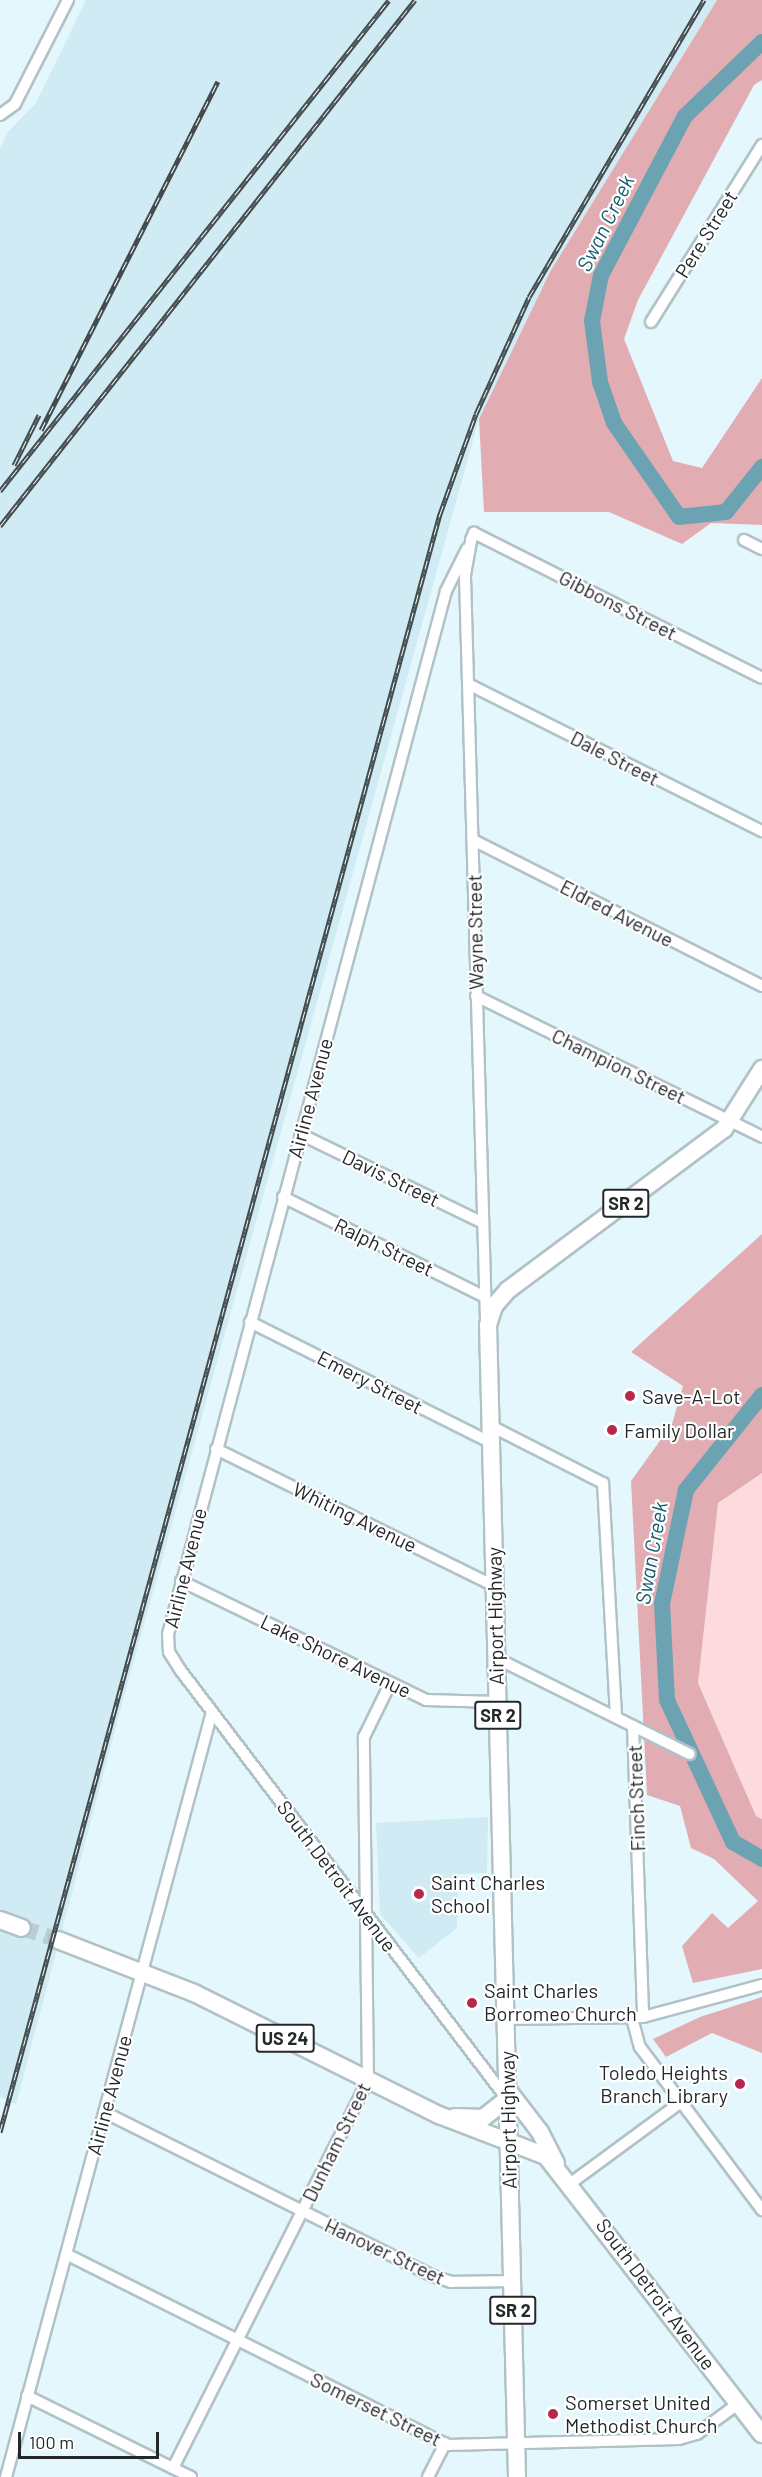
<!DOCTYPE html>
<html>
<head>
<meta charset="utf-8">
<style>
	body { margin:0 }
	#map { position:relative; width:762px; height:2477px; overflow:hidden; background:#e4f7fc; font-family:Barlow,sans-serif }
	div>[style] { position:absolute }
	.built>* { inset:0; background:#d0ebf3 }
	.green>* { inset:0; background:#fcdadd }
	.forest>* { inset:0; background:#e2adb2 }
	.river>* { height:16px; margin:-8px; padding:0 8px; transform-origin:8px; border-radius:8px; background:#6ca3b2 }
	.primary-tunnel>* { height:16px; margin-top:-8px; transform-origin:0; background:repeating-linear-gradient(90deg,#bdced2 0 16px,transparent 0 24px) }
	.roads { filter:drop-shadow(2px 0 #b1c2c7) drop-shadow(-2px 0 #b1c2c7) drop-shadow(0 2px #b1c2c7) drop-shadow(0 -2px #b1c2c7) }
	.street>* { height:10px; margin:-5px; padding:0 5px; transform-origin:5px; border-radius:5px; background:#fff }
	.primary>* { height:16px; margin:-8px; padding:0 8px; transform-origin:8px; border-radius:8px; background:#fff }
	.rail>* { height:5px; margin-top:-2.5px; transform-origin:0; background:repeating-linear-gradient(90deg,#fff 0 9px,#424b4d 0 18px); box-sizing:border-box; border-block:2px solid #424b4d }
	.dots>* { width:16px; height:16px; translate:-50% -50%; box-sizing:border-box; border:3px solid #fff; border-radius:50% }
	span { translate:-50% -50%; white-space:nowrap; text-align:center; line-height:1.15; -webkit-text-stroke:4.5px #fff; paint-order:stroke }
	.shield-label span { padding:2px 4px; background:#fff; border:2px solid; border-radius:4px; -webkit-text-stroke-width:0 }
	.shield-label { font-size:18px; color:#23292b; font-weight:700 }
	.street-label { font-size:20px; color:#23292b }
	.poi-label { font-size:20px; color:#23292b }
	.left { translate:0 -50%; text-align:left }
	.right { translate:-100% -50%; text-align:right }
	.water-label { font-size:21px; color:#115d6d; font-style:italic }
	.scale { position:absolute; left:18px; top:2432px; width:141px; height:27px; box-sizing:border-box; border:3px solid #23292b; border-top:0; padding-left:8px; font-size:18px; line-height:21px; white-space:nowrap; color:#23292b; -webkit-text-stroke:4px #fff; paint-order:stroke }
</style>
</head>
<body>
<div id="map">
	<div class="built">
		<i style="clip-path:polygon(86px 0,717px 0,550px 272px,479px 419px,122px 1704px,16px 2104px,0 2097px,0 148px,8px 132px,36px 103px)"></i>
		<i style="clip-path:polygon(488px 1817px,487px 1873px,459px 1874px,457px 1928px,419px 1958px,380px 1914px,376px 1823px)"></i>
	</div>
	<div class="green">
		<i style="clip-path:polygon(762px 1473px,762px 1819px,756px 1816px,698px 1683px,718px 1503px)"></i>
	</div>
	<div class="forest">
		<i style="clip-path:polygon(717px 0,762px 0,762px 80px,754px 85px,638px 300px,624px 339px,673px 461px,702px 468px,762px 378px,762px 525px,711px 523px,682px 544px,609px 512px,484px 512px,479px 419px,550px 272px)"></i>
		<i style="clip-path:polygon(762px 1234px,762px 1473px,718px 1503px,698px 1683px,756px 1816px,762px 1819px,762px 1969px,693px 1983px,682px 1946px,712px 1913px,728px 1928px,758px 1901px,714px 1859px,691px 1848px,680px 1806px,647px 1795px,631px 1481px,672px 1424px,683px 1386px,631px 1352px)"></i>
		<i style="clip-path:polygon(762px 1997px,762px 2053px,712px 2033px,666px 2057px,653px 2039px,700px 2017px)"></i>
	</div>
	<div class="river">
		<i style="left:762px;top:42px;width:107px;rotate:136.1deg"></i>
		<i style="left:685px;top:116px;width:180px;rotate:117.8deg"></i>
		<i style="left:601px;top:275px;width:47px;rotate:101.1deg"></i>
		<i style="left:592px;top:321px;width:62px;rotate:82.5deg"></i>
		<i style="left:600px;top:382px;width:43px;rotate:71.1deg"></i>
		<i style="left:614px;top:423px;width:114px;rotate:55.3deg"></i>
		<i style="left:679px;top:517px;width:47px;rotate:-6.1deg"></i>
		<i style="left:726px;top:512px;width:58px;rotate:-51.3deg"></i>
		<i style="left:762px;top:1395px;width:122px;rotate:128.7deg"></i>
		<i style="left:686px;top:1490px;width:116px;rotate:101.9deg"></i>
		<i style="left:662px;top:1604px;width:96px;rotate:87deg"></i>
		<i style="left:667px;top:1700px;width:157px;rotate:65.1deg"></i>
		<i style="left:733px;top:1842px;width:34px;rotate:30deg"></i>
	</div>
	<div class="primary-tunnel">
		<i style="left:22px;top:1928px;width:38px;rotate:18deg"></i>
	</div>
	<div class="roads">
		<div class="street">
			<i style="left:0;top:115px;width:19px;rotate:-36deg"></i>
			<i style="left:15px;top:104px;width:117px;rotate:-63deg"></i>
			<i style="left:651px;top:322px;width:209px;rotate:-57.9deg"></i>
			<i style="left:744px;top:540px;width:20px;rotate:27deg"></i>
			<i style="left:467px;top:549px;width:47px;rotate:116.6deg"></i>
			<i style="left:446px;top:591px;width:1079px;rotate:104.92deg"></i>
			<i style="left:168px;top:1634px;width:18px;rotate:87deg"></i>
			<i style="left:169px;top:1652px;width:22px;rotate:58deg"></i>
			<i style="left:181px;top:1671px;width:538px;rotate:52.7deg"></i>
			<i style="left:468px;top:684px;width:329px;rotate:26.6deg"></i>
			<i style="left:473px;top:840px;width:324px;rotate:26.8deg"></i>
			<i style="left:476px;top:996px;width:319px;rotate:26.2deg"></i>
			<i style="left:300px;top:1134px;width:203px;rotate:25.9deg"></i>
			<i style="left:283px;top:1197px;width:225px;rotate:26.3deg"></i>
			<i style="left:486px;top:1319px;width:744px;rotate:-91.62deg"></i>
			<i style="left:465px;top:575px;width:36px;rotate:-80deg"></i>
			<i style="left:471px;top:540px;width:8px;rotate:-67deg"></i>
			<i style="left:474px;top:533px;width:322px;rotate:26.7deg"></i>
			<i style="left:250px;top:1322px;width:268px;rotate:26.6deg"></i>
			<i style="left:489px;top:1425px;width:128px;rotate:27deg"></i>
			<i style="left:603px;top:1483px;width:234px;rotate:86.8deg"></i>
			<i style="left:216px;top:1449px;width:310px;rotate:26.2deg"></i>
			<i style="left:181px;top:1581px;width:272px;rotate:25.9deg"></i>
			<i style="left:426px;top:1700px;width:71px;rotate:1.6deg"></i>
			<i style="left:496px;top:1658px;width:216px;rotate:26.4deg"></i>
			<i style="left:633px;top:1726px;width:291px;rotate:88deg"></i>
			<i style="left:632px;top:2018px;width:30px;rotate:75deg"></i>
			<i style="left:640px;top:2047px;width:204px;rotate:53.2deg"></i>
			<i style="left:506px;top:2019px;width:137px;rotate:-0.8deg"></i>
			<i style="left:643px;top:2017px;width:123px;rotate:-15.1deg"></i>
			<i style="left:104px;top:2112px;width:368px;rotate:26.5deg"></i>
			<i style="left:433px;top:2276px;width:19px;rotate:18deg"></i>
			<i style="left:451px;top:2282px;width:61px;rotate:-0.9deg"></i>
			<i style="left:571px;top:2183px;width:135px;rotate:-36.3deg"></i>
			<i style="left:66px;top:2254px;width:427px;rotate:26.6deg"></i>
			<i style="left:448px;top:2445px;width:231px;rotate:-1.5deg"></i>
			<i style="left:679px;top:2439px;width:19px;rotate:-16deg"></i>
			<i style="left:697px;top:2434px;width:52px;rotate:-36.4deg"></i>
			<i style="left:27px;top:2396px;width:183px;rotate:26.3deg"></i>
			<i style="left:173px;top:2468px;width:434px;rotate:-63.3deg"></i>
			<i style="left:368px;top:2080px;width:343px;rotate:-90.7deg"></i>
			<i style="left:364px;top:1737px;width:59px;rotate:-63.9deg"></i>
			<i style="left:6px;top:2477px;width:792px;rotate:-74.93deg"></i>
			<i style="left:428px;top:2477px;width:38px;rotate:-63deg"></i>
		</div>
		<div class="primary">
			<i style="left:0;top:1920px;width:23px;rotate:20deg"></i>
			<i style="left:58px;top:1940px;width:146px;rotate:21.3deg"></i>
			<i style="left:194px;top:1993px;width:274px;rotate:26.5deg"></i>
			<i style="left:439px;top:2115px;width:115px;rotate:21deg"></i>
			<i style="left:546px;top:2156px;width:352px;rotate:52.2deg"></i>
			<i style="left:507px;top:2089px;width:54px;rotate:52.5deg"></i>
			<i style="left:540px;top:2132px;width:35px;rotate:63deg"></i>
			<i style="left:455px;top:2117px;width:28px;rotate:2deg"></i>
			<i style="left:483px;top:2118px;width:31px;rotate:-38deg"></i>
			<i style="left:517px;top:2477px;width:1152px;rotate:-91.44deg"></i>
			<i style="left:488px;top:1325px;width:20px;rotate:-72deg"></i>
			<i style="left:494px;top:1306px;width:21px;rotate:-49deg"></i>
			<i style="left:508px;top:1290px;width:269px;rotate:-36.7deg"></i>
			<i style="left:724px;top:1129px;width:71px;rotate:-57.7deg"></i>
		</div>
	</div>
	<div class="rail">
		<i style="left:41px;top:430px;width:391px;rotate:-63.1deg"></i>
		<i style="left:14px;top:465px;width:56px;rotate:-63.4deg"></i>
		<i style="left:0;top:491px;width:626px;rotate:-51.61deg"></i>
		<i style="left:0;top:526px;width:670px;rotate:-51.73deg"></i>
		<i style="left:0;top:2132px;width:1677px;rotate:-74.79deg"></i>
		<i style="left:440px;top:514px;width:106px;rotate:-70.2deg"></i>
		<i style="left:476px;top:414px;width:128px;rotate:-65.6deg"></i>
		<i style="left:529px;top:297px;width:345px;rotate:-59.5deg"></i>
	</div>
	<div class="dots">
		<i style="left:630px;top:1396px;background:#b8274c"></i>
		<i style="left:612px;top:1430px;background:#b8274c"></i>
		<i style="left:419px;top:1894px;background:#b8274c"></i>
		<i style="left:472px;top:2003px;background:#b8274c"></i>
		<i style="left:740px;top:2084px;background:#b8274c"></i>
		<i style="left:553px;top:2414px;background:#b8274c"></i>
	</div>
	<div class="shield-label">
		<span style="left:626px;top:1203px">SR 2</span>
		<span style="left:498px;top:1715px">SR 2</span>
		<span style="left:285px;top:2038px">US 24</span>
		<span style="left:513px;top:2310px">SR 2</span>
	</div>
	<div class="street-label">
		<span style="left:706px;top:234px;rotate:-58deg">Pere Street</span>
		<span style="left:618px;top:605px;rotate:27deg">Gibbons Street</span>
		<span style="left:615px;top:758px;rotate:27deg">Dale Street</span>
		<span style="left:617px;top:913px;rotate:27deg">Eldred Avenue</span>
		<span style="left:475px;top:932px;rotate:-91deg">Wayne Street</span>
		<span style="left:619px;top:1066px;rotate:26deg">Champion Street</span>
		<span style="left:310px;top:1098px;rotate:-75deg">Airline Avenue</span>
		<span style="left:391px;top:1178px;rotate:26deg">Davis Street</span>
		<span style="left:384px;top:1247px;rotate:26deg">Ralph Street</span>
		<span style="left:370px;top:1382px;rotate:27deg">Emery Street</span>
		<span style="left:355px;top:1517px;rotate:26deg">Whiting Avenue</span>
		<span style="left:185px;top:1568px;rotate:-76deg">Airline Avenue</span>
		<span style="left:495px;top:1616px;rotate:-91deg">Airport Highway</span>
		<span style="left:336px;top:1656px;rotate:26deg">Lake Shore Avenue</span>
		<span style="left:636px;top:1798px;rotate:-92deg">Finch Street</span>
		<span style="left:337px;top:1876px;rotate:53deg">South Detroit Avenue</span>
		<span style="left:109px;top:2095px;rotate:-75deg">Airline Avenue</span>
		<span style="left:508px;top:2120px;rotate:-91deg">Airport Highway</span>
		<span style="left:336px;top:2142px;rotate:-64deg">Dunham Street</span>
		<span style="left:385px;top:2251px;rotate:25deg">Hanover Street</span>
		<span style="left:656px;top:2294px;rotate:53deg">South Detroit Avenue</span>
		<span style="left:376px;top:2409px;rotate:26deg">Somerset Street</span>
	</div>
	<div class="poi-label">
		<span class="left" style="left:642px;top:1396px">Save-A-Lot</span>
		<span class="left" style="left:624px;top:1430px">Family Dollar</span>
		<span class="left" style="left:431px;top:1894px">Saint Charles<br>School</span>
		<span class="left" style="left:484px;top:2002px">Saint Charles<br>Borromeo Church</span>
		<span class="right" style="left:728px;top:2084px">Toledo Heights<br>Branch Library</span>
		<span class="left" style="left:565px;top:2414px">Somerset United<br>Methodist Church</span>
	</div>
	<div class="water-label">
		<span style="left:605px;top:223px;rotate:-64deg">Swan Creek</span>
		<span style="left:651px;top:1553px;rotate:-80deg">Swan Creek</span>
	</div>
	<div class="scale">100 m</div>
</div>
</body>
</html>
